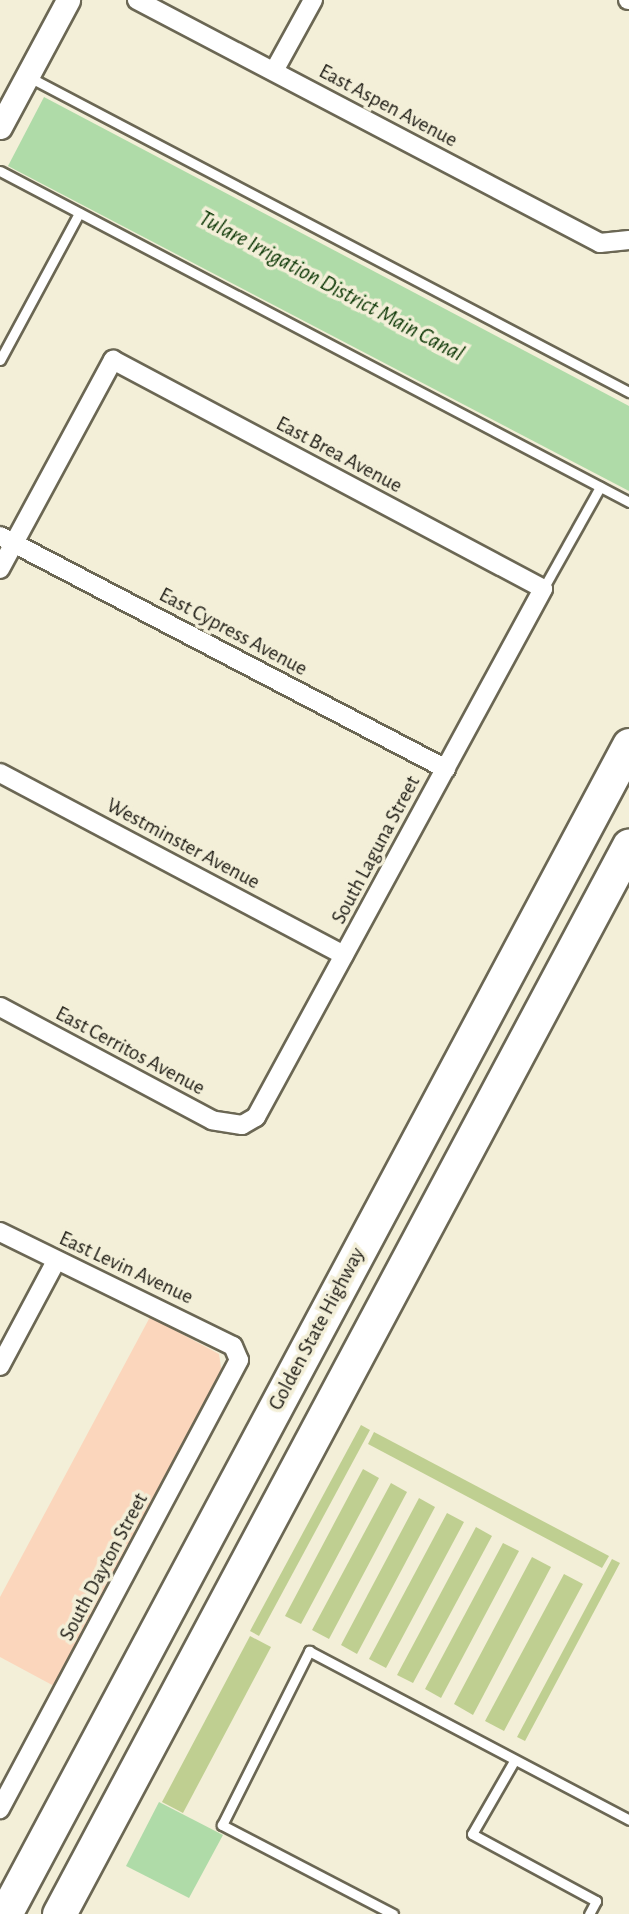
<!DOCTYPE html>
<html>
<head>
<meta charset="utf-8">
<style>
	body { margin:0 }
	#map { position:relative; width:629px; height:1914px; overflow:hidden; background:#f3efd8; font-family:"Alegreya Sans",sans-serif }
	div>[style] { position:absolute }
	.green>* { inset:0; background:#fbd6bc }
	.water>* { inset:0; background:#afdba8 }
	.building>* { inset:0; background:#bfcf91 }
	.roads { filter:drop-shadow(2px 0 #6b6754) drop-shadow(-2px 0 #6b6754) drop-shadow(0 2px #6b6754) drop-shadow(0 -2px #6b6754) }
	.service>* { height:9px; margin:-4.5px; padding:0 4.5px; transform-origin:4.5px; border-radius:4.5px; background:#fff }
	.minor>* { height:18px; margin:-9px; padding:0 9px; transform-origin:9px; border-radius:9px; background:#fff }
	.tertiary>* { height:23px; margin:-11.5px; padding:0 11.5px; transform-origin:11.5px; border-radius:11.5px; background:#fff }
	.motorway>* { height:33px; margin:-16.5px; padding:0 16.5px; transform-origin:16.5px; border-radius:16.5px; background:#fff }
	span { translate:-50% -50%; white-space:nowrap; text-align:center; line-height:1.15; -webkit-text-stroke:7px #f3efd8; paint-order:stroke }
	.street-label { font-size:21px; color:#1f1d16 }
	.water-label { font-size:23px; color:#0c3705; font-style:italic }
</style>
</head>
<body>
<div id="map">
	<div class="green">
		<i style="clip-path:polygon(150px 1317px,219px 1354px,222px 1374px,54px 1686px,0 1657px,0 1597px)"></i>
	</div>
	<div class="water">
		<i style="clip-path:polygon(44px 97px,629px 406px,629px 491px,8px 166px)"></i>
		<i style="clip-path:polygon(159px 1802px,223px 1835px,189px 1898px,126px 1866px)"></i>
	</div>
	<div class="building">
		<i style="clip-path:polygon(361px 1425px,370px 1430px,259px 1636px,250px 1631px)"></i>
		<i style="clip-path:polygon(374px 1432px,609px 1556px,602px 1568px,368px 1444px)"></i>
		<i style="clip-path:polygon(363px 1469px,379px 1478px,301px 1624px,285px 1616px)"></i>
		<i style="clip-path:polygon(391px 1483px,407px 1492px,329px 1639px,312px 1630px)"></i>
		<i style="clip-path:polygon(419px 1498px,435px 1507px,357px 1654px,341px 1645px)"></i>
		<i style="clip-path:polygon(447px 1513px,464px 1522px,386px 1668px,369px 1659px)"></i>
		<i style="clip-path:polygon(476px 1527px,492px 1536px,413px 1683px,397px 1675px)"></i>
		<i style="clip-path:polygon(503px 1543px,519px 1551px,441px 1698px,425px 1689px)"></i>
		<i style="clip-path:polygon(532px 1557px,551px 1567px,473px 1715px,454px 1704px)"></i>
		<i style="clip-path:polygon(612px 1559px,620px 1563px,525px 1741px,517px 1737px)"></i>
		<i style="clip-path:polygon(564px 1574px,583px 1584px,504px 1731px,485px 1721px)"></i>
		<i style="clip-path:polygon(250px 1636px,271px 1647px,183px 1813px,162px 1802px)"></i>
	</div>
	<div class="roads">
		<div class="service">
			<i style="left:29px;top:77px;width:678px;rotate:27.7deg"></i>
			<i style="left:0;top:171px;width:711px;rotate:27.75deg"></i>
			<i style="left:0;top:360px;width:167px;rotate:-61.7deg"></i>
			<i style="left:543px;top:589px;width:117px;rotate:-60.8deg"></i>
			<i style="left:514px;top:1761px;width:84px;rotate:119.9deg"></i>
			<i style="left:472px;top:1834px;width:141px;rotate:28.4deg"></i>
			<i style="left:596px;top:1901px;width:15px;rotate:118deg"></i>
			<i style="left:393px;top:1914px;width:193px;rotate:-152.5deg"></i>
			<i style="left:222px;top:1825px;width:195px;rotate:-63.4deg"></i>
			<i style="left:309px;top:1651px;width:362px;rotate:27.8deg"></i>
		</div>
		<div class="minor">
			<i style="left:137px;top:0;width:523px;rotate:27.69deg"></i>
			<i style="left:600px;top:243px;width:29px;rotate:-6deg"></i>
			<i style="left:628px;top:0;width:1px"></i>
			<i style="left:274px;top:71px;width:81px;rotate:-61.2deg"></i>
			<i style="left:0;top:536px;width:503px;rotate:27.58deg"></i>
			<i style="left:0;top:569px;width:238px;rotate:-61.6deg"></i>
			<i style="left:113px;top:360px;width:487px;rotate:28deg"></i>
			<i style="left:543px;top:589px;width:601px;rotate:118.53deg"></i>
			<i style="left:256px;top:1117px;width:16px;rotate:150deg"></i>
			<i style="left:242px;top:1125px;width:30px;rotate:-171deg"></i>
			<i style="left:212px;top:1120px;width:240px;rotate:-151.9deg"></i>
			<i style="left:0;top:773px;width:389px;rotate:27.9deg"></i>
			<i style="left:0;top:1232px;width:259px;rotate:26.1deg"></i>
			<i style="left:233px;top:1346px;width:15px;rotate:67deg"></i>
			<i style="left:239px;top:1360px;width:509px;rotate:118.03deg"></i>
			<i style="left:0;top:1366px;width:119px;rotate:-61.9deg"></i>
		</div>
		<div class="tertiary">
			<i style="left:0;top:127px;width:144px;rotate:-61.8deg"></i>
		</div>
		<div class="motorway">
			<i style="left:5px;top:1914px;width:1325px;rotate:-61.91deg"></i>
			<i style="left:59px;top:1914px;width:1211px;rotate:-61.93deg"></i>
		</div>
	</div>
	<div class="street-label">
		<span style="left:388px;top:106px;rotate:28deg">East Aspen Avenue</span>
		<span style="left:339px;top:455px;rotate:28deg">East Brea Avenue</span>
		<span style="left:233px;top:632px;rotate:28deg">East Cypress Avenue</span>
		<span style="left:183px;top:844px;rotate:28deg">Westminster Avenue</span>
		<span style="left:376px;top:850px;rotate:-62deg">South Laguna Street</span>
		<span style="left:130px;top:1051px;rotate:28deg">East Cerritos Avenue</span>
		<span style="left:126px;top:1268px;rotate:25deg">East Levin Avenue</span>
		<span style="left:317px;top:1329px;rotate:-62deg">Golden State Highway</span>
		<span style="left:104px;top:1567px;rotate:-62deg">South Dayton Street</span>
	</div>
	<div class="water-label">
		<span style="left:331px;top:287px;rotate:28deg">Tulare Irrigation District Main Canal</span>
	</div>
</div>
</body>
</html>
